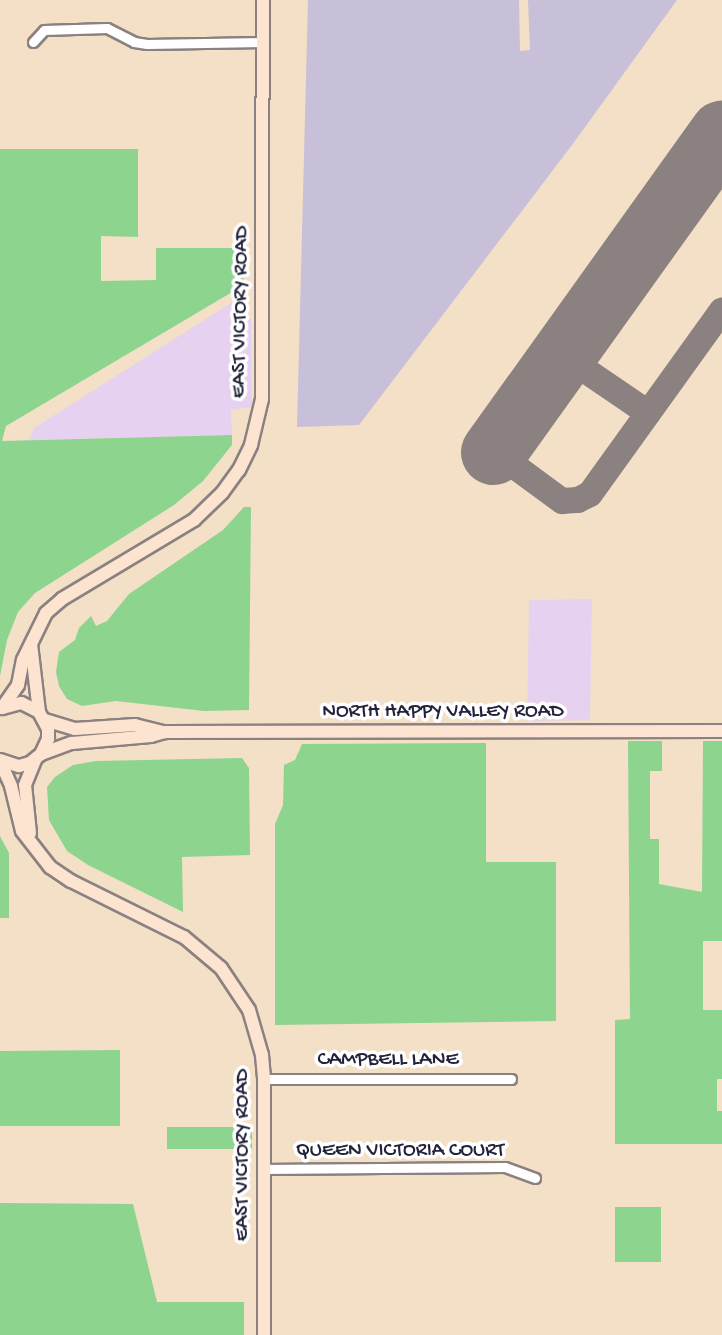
<!DOCTYPE html>
<html>
<head>
<meta charset="utf-8">
<style>
	body { margin:0 }
	#map { position:relative; width:722px; height:1335px; overflow:hidden; background:#f3e0c6; font-family:"Gochi Hand",sans-serif }
	div>[style] { position:absolute }
	.built>* { inset:0; background:#e6d2f0 }
	.industrial>* { inset:0; background:#c8bfd8 }
	.green>* { inset:0; background:#8dd48f }
	.taxiway>* { height:26px; margin:-13px; padding:0 13px; transform-origin:13px; border-radius:13px; background:#8a8180 }
	.runway>* { height:65px; margin:-32.5px; padding:0 32.5px; transform-origin:32.5px; border-radius:32.5px; background:#8a8180 }
	.roads { filter:drop-shadow(2px 0 #8a8180) drop-shadow(-2px 0 #8a8180) drop-shadow(0 2px #8a8180) drop-shadow(0 -2px #8a8180) }
	.street>* { height:9px; margin:-4.5px; padding:0 4.5px; transform-origin:4.5px; border-radius:4.5px; background:#fff }
	.secondary>* { height:12px; margin:-6px; padding:0 6px; transform-origin:6px; border-radius:6px; background:#fde4d0 }
	span { translate:-50% -50%; white-space:nowrap; text-align:center; line-height:1.15; -webkit-text-stroke:7px #fff; paint-order:stroke }
	.street-label { font-size:21px; color:#22223b }
</style>
</head>
<body>
<div id="map">
	<div class="built">
		<i style="clip-path:polygon(245px 294px,245px 316px,251px 318px,252px 407px,231px 410px,232px 435px,29px 440px,34px 428px)"></i>
		<i style="clip-path:polygon(592px 599px,590px 720px,527px 721px,529px 600px)"></i>
	</div>
	<div class="industrial">
		<i style="clip-path:polygon(308px 0,519px 0,520px 51px,530px 50px,528px 0,677px 0,572px 145px,359px 425px,297px 427px)"></i>
	</div>
	<div class="green">
		<i style="clip-path:polygon(0 149px,138px 149px,138px 237px,101px 236px,101px 281px,156px 280px,156px 248px,244px 248px,244px 285px,6px 426px,2px 441px,232px 435px,232px 445px,203px 481px,174px 505px,35px 593px,18px 612px,7px 640px,0 676px)"></i>
		<i style="clip-path:polygon(244px 507px,251px 507px,249px 710px,204px 711px,116px 701px,82px 706px,67px 699px,59px 686px,56px 672px,59px 652px,75px 640px,79px 628px,91px 616px,96px 626px,107px 621px,129px 594px,223px 530px)"></i>
		<i style="clip-path:polygon(628px 741px,662px 741px,662px 771px,650px 771px,650px 839px,659px 839px,659px 884px,702px 892px,703px 741px,722px 741px,722px 941px,703px 941px,703px 1010px,722px 1010px,722px 1079px,717px 1079px,717px 1111px,722px 1111px,722px 1144px,615px 1144px,615px 1020px,630px 1019px)"></i>
		<i style="clip-path:polygon(486px 743px,486px 862px,556px 862px,556px 1021px,275px 1025px,275px 824px,283px 805px,284px 765px,295px 760px,302px 744px)"></i>
		<i style="clip-path:polygon(242px 758px,249px 768px,250px 855px,182px 857px,183px 912px,88px 865px,67px 851px,49px 820px,47px 787px,55px 777px,73px 765px,96px 761px)"></i>
		<i style="clip-path:polygon(0 836px,9px 853px,9px 918px,0 918px)"></i>
		<i style="clip-path:polygon(120px 1050px,120px 1126px,0 1126px,0 1051px)"></i>
		<i style="clip-path:polygon(167px 1127px,252px 1127px,252px 1149px,167px 1149px)"></i>
		<i style="clip-path:polygon(0 1203px,133px 1204px,157px 1302px,244px 1302px,244px 1335px,0 1335px)"></i>
		<i style="clip-path:polygon(615px 1207px,661px 1207px,661px 1262px,615px 1262px)"></i>
	</div>
	<div class="taxiway">
		<i style="left:563px;top:355px;width:103px;rotate:34.3deg"></i>
		<i style="left:501px;top:441px;width:27px;rotate:63deg"></i>
		<i style="left:513px;top:465px;width:61px;rotate:36.3deg"></i>
		<i style="left:562px;top:501px;width:16px;rotate:-4deg"></i>
		<i style="left:578px;top:500px;width:13px;rotate:-27deg"></i>
		<i style="left:590px;top:494px;width:226px;rotate:-54.3deg"></i>
	</div>
	<div class="runway">
		<i style="left:493px;top:452px;width:393px;rotate:-54.4deg"></i>
	</div>
	<div class="roads">
		<div class="street">
			<i style="left:33px;top:42px;width:16px;rotate:-47deg"></i>
			<i style="left:44px;top:30px;width:63px;rotate:-1.8deg"></i>
			<i style="left:107px;top:28px;width:30px;rotate:27deg"></i>
			<i style="left:134px;top:42px;width:13px;rotate:9deg"></i>
			<i style="left:147px;top:44px;width:116px;rotate:-1deg"></i>
			<i style="left:264px;top:1079px;width:247px"></i>
			<i style="left:263px;top:1169px;width:242px;rotate:-0.5deg"></i>
			<i style="left:505px;top:1167px;width:32px;rotate:20deg"></i>
		</div>
		<div class="secondary">
			<i style="left:31px;top:644px;width:68px;rotate:83.3deg"></i>
			<i style="left:2px;top:708px;width:28px;rotate:-55deg"></i>
			<i style="left:18px;top:685px;width:25px;rotate:-79deg"></i>
			<i style="left:23px;top:660px;width:52px;rotate:-63.9deg"></i>
			<i style="left:46px;top:613px;width:21px;rotate:-41deg"></i>
			<i style="left:62px;top:599px;width:154px;rotate:-30.9deg"></i>
			<i style="left:194px;top:520px;width:39px;rotate:-44deg"></i>
			<i style="left:222px;top:493px;width:29px;rotate:-54deg"></i>
			<i style="left:239px;top:470px;width:28px;rotate:-64deg"></i>
			<i style="left:251px;top:445px;width:47px;rotate:-76.6deg"></i>
			<i style="left:262px;top:399px;width:399px;rotate:-89.9deg"></i>
			<i style="left:45px;top:720px;width:31px;rotate:17deg"></i>
			<i style="left:75px;top:729px;width:60px;rotate:-3.8deg"></i>
			<i style="left:135px;top:725px;width:30px;rotate:14deg"></i>
			<i style="left:41px;top:754px;width:33px;rotate:-20deg"></i>
			<i style="left:72px;top:743px;width:79px;rotate:-5.1deg"></i>
			<i style="left:151px;top:736px;width:14px;rotate:-17deg"></i>
			<i style="left:164px;top:732px;width:558px;rotate:-0.1deg"></i>
			<i style="left:0;top:760px;width:20px;rotate:18deg"></i>
			<i style="left:19px;top:766px;width:11px;rotate:-15deg"></i>
			<i style="left:30px;top:763px;width:14px;rotate:-39deg"></i>
			<i style="left:41px;top:754px;width:17px;rotate:-65deg"></i>
			<i style="left:48px;top:739px;width:10px;rotate:-90deg"></i>
			<i style="left:48px;top:729px;width:19px;rotate:-118deg"></i>
			<i style="left:39px;top:712px;width:20px;rotate:-153deg"></i>
			<i style="left:21px;top:703px;width:20px;rotate:165deg"></i>
			<i style="left:0;top:761px;width:27px;rotate:66deg"></i>
			<i style="left:11px;top:786px;width:46px;rotate:76.3deg"></i>
			<i style="left:22px;top:831px;width:46px;rotate:52.1deg"></i>
			<i style="left:50px;top:867px;width:25px;rotate:34deg"></i>
			<i style="left:71px;top:881px;width:126px;rotate:26.4deg"></i>
			<i style="left:184px;top:937px;width:48px;rotate:40deg"></i>
			<i style="left:221px;top:968px;width:50px;rotate:56.3deg"></i>
			<i style="left:249px;top:1010px;width:47px;rotate:73.9deg"></i>
			<i style="left:262px;top:1055px;width:24px;rotate:85deg"></i>
			<i style="left:264px;top:1079px;width:256px;rotate:90deg"></i>
			<i style="left:30px;top:833px;width:48px;rotate:-95.9deg"></i>
			<i style="left:25px;top:785px;width:27px;rotate:-68deg"></i>
		</div>
	</div>
	<div class="street-label">
		<span style="left:242px;top:312px;rotate:-89deg">EAST VICTORY ROAD</span>
		<span style="left:443px;top:713px">NORTH HAPPY VALLEY ROAD</span>
		<span style="left:388px;top:1061px">CAMPBELL LANE</span>
		<span style="left:400px;top:1152px">QUEEN VICTORIA COURT</span>
		<span style="left:244px;top:1155px;rotate:-90deg">EAST VICTORY ROAD</span>
	</div>
</div>
</body>
</html>
